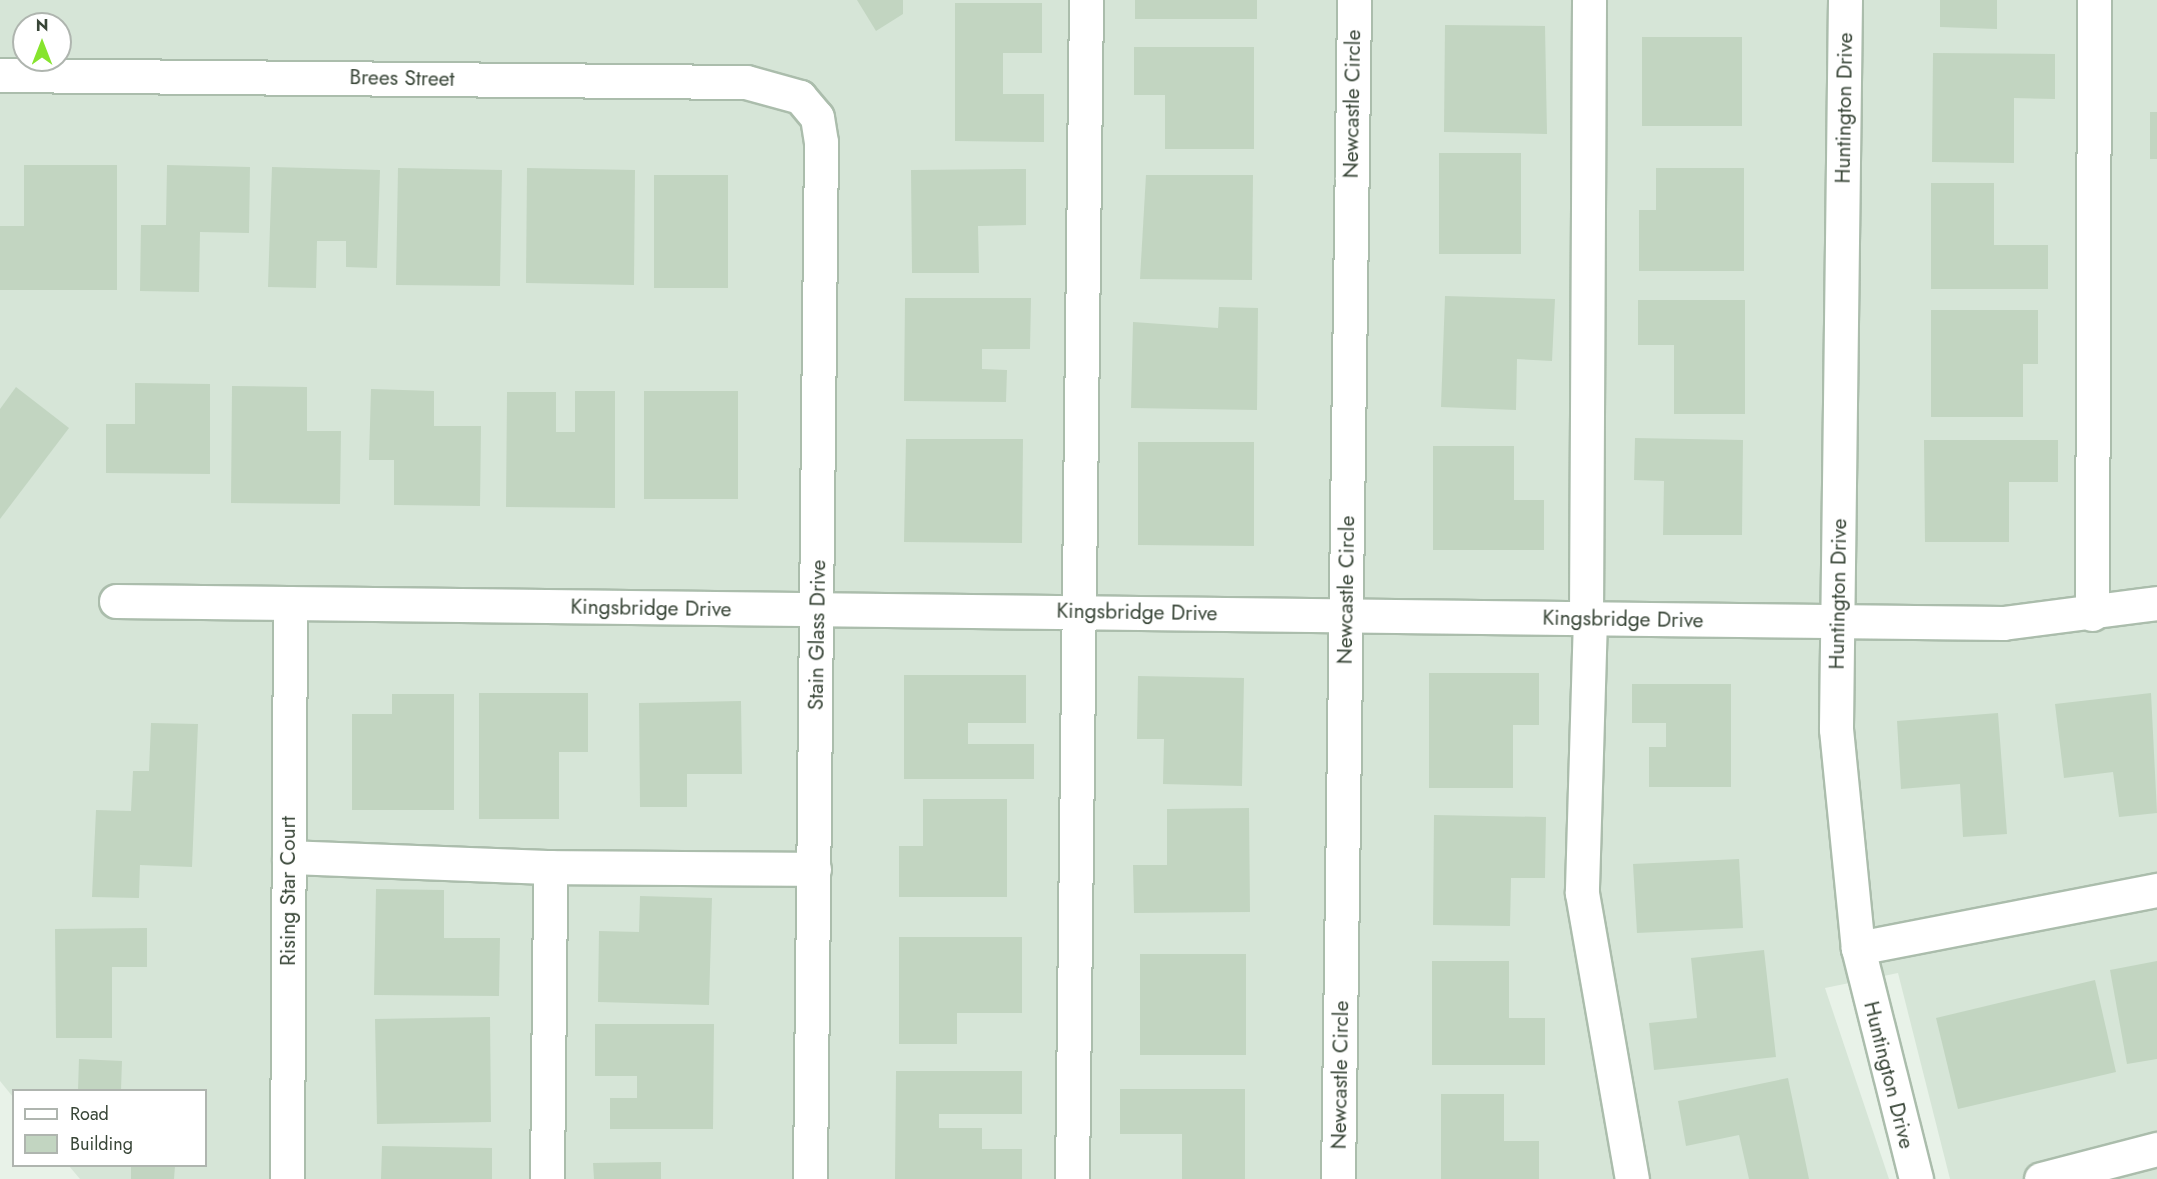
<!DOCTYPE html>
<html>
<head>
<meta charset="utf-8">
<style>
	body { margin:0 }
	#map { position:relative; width:2157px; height:1179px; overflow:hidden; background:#e8f2e8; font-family:Jost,sans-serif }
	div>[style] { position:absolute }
	.residential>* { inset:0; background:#d6e5d7 }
	.building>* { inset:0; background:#c2d5c1 }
	.roads { filter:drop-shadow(2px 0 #abbdac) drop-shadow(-2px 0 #abbdac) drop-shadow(0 2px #abbdac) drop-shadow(0 -2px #abbdac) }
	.minor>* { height:33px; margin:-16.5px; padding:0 16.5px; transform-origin:16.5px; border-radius:16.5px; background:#fff }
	span { translate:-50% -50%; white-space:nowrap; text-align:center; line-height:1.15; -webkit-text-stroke:6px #fff; paint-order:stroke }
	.street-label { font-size:21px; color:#384537 }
	.legend { position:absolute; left:12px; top:1089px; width:195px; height:78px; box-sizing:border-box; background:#fff; border:2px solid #afb5af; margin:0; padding:8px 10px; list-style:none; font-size:18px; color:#384537 }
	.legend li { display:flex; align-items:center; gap:12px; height:30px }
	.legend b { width:30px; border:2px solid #afb5af }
	.north { position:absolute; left:12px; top:12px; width:60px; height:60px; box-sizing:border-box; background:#fff; border:2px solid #afb5af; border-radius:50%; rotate:0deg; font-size:16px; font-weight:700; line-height:24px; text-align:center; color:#384537 }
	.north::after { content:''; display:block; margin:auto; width:21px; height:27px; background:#86e42d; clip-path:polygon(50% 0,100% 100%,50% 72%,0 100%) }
</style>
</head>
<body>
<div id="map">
	<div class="residential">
		<i style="clip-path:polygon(evenodd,0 0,2157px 0,2157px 1179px,1950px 1179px,1898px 973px,1825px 988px,1889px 1179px,80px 1179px,69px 1166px,206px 1166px,206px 1090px,14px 1090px,13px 1097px,0 1081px,0 0,24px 24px,60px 24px,60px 60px,24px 60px,24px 24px)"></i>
	</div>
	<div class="building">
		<i style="clip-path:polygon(857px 0,903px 0,903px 14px,876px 31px)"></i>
		<i style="clip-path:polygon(1135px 0,1257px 0,1257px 19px,1135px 19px)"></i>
		<i style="clip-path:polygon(1940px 0,1997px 0,1997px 29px,1940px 27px)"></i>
		<i style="clip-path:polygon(955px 3px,1042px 3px,1042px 53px,1003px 53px,1003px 94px,1044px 94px,1044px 142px,955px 141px)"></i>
		<i style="clip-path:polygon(1445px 25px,1545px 26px,1547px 134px,1444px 132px)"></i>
		<i style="clip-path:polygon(1642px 37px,1742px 37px,1742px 126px,1642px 126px)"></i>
		<i style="clip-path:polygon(1134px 47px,1254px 47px,1254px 149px,1165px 149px,1165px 95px,1134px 95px)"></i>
		<i style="clip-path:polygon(1933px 53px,2055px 54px,2055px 99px,2014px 98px,2014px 163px,1932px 162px)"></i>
		<i style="clip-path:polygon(2150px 112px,2157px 112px,2157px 159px,2150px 159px)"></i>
		<i style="clip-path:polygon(1439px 153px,1521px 153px,1521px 254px,1439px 254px)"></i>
		<i style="clip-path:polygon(24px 165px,117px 165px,117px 290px,0 290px,0 226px,24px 226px)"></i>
		<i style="clip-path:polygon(167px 165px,250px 167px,249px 233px,200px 232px,199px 292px,140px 291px,141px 225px,166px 225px)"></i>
		<i style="clip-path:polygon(272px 167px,380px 170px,377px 268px,346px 267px,346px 241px,317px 241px,316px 288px,268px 287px)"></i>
		<i style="clip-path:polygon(398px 168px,502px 170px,500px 286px,396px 285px)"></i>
		<i style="clip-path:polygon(527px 168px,635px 170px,634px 285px,526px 283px)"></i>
		<i style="clip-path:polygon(1656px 168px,1744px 168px,1744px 271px,1639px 271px,1639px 210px,1656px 210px)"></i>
		<i style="clip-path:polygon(1026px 169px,1026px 225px,978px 226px,979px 273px,912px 273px,911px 170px)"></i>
		<i style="clip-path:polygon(654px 175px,728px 175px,728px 288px,654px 288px)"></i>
		<i style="clip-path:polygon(1146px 175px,1253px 175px,1252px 280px,1140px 279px)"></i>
		<i style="clip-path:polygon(1931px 183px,1994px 183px,1994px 245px,2048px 245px,2048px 289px,1931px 289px)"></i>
		<i style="clip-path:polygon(1445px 296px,1555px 299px,1552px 361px,1517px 359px,1516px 410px,1441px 407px)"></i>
		<i style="clip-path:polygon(905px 298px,1031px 298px,1030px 349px,982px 349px,982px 369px,1007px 370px,1006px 402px,904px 401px)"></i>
		<i style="clip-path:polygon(1638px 300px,1745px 300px,1745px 414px,1674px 414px,1674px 345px,1638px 345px)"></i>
		<i style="clip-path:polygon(1219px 307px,1258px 308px,1257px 410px,1131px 408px,1133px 322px,1218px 328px)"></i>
		<i style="clip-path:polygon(1931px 310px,2038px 310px,2038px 364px,2023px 364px,2023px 417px,1931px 417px)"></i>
		<i style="clip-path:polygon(135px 383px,210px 384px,210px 474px,106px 473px,106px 424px,135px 424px)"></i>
		<i style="clip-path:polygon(232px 386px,307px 387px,307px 431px,341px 431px,340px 504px,231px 503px)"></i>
		<i style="clip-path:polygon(16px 387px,69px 428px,0 519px,0 409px)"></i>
		<i style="clip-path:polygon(371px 389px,434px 391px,434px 426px,481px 426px,480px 506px,394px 505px,394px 460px,369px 460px)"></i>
		<i style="clip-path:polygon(575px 391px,615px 391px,615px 508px,506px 507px,507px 392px,556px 392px,556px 432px,575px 432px)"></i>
		<i style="clip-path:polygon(644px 391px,738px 391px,738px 499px,644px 499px)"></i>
		<i style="clip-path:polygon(1635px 438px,1743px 440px,1742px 535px,1663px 535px,1664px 481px,1634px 480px)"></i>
		<i style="clip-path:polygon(906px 439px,1023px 439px,1022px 543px,904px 542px)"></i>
		<i style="clip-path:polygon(1924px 440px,2058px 440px,2058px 482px,2009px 482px,2009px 542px,1925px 542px)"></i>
		<i style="clip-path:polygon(1138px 442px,1254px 442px,1254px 546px,1138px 545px)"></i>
		<i style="clip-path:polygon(1433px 446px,1514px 446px,1514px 500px,1544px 500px,1544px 550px,1433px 550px)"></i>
		<i style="clip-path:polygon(1429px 673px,1539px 673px,1539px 725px,1513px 725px,1513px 788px,1429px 788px)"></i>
		<i style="clip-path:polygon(904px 675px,1026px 675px,1026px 723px,968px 723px,968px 744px,1034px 744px,1034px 779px,904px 779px)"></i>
		<i style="clip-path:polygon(1138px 676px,1244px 678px,1242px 786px,1163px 784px,1164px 739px,1137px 739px)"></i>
		<i style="clip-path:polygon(1632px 684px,1731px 684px,1731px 787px,1649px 787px,1649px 747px,1666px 747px,1666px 723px,1632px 723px)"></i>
		<i style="clip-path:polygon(479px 693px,588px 693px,588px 752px,559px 752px,559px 819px,479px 819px)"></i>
		<i style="clip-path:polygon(2151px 693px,2157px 813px,2119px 817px,2113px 772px,2064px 778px,2055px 704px)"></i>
		<i style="clip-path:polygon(392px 694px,454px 694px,454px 810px,352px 810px,352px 714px,392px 714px)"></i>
		<i style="clip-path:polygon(741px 701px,742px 774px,687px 774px,687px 807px,640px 807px,639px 703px)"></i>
		<i style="clip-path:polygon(1998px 713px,2007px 834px,1963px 837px,1960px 784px,1901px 789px,1897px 721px)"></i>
		<i style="clip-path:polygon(151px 723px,198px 724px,192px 867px,140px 865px,139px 898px,92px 897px,96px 810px,131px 811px,133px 771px,149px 771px)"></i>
		<i style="clip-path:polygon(923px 799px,1007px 799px,1007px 897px,899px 897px,899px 846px,923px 846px)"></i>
		<i style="clip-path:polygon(1249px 808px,1250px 912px,1134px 913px,1133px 865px,1167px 865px,1167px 809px)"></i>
		<i style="clip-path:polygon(1434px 815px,1546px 817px,1545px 878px,1511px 878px,1510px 926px,1433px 925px)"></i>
		<i style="clip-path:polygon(1739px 859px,1743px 928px,1637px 933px,1633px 864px)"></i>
		<i style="clip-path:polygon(376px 889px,444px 890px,444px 938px,500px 938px,499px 996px,374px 995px)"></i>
		<i style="clip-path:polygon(640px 896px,712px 898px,709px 1005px,598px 1002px,599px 931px,639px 932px)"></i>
		<i style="clip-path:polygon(147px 928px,147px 967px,112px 967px,112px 1038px,56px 1038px,55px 929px)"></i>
		<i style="clip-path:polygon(899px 937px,1022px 937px,1022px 1013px,957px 1013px,957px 1044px,899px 1044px)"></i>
		<i style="clip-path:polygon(1764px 950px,1776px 1057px,1654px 1070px,1649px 1023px,1697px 1018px,1691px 958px)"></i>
		<i style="clip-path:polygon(1140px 954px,1246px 954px,1246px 1055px,1140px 1055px)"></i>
		<i style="clip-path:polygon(1432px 961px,1509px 961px,1509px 1018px,1545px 1018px,1545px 1065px,1432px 1065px)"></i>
		<i style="clip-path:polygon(2157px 961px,2157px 1059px,2127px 1064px,2110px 970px)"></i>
		<i style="clip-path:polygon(2095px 980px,2116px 1072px,1958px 1109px,1936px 1018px)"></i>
		<i style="clip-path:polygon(490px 1017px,491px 1122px,377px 1124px,375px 1019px)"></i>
		<i style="clip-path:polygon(595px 1024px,714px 1024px,713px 1129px,610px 1129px,610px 1098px,637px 1098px,637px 1076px,595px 1076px)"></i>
		<i style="clip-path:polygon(79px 1059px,122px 1061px,121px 1090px,78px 1090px)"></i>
		<i style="clip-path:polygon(896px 1071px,1022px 1071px,1022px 1114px,939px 1114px,939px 1128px,982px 1128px,982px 1149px,1022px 1149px,1022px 1179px,895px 1179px)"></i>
		<i style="clip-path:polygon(1788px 1078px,1809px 1179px,1749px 1179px,1739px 1135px,1686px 1146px,1678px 1101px)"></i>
		<i style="clip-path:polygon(1120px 1089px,1245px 1089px,1245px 1179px,1182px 1179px,1182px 1134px,1120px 1134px)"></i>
		<i style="clip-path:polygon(1441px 1094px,1504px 1094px,1504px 1141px,1539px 1141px,1539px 1179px,1441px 1179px)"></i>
		<i style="clip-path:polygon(382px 1146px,492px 1148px,492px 1179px,381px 1179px)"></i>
		<i style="clip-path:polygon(661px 1162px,661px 1179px,594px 1179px,593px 1163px)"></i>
		<i style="clip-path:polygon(131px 1166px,175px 1166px,174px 1179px,131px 1179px)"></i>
	</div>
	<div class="roads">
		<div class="minor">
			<i style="left:1845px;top:0;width:729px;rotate:90.71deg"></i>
			<i style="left:1836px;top:729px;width:220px;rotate:84.3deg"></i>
			<i style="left:1858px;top:948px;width:238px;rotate:75.9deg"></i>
			<i style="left:0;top:75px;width:746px;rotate:0.54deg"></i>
			<i style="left:746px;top:82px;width:56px;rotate:15.5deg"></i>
			<i style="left:800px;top:97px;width:26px;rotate:50deg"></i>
			<i style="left:817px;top:117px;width:25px;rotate:81deg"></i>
			<i style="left:821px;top:142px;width:1037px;rotate:90.61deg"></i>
			<i style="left:116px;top:601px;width:1887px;rotate:0.67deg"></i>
			<i style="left:2003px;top:623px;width:155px;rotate:-7.4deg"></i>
			<i style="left:2092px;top:614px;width:614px;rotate:-89.81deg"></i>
			<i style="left:1586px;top:618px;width:618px;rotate:-89.72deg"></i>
			<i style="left:1590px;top:618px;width:275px;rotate:91.7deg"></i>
			<i style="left:1582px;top:893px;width:290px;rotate:80.1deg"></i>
			<i style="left:289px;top:857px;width:261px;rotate:2.2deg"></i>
			<i style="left:1858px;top:948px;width:305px;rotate:-11deg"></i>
			<i style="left:287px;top:1179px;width:576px;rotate:-89.7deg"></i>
			<i style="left:547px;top:1179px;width:312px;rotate:-89.4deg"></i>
			<i style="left:550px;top:867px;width:264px;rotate:0.4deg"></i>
			<i style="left:1072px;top:1179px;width:1179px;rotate:-89.32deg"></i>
			<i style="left:1338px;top:1179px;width:1179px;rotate:-89.22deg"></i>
			<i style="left:2041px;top:1179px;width:120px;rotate:-14.5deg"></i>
		</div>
	</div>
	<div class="street-label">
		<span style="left:402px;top:78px;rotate:1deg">Brees Street</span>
		<span style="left:1352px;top:104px;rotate:-89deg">Newcastle Circle</span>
		<span style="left:1844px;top:108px;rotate:-89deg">Huntington Drive</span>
		<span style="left:1346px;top:590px;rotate:-89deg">Newcastle Circle</span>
		<span style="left:1838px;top:594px;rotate:-89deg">Huntington Drive</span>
		<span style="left:651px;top:608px;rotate:1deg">Kingsbridge Drive</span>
		<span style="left:1137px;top:612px;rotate:1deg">Kingsbridge Drive</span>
		<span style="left:1623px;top:619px;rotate:1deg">Kingsbridge Drive</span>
		<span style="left:817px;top:635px;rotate:-89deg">Stain Glass Drive</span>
		<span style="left:288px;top:891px;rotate:-90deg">Rising Star Court</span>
		<span style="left:1340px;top:1075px;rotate:-89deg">Newcastle Circle</span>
		<span style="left:1889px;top:1075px;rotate:76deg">Huntington Drive</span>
	</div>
	<ul class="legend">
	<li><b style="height:8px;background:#fff"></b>Road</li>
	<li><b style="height:16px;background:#c2d5c1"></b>Building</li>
	</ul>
	<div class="north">N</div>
</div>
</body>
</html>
